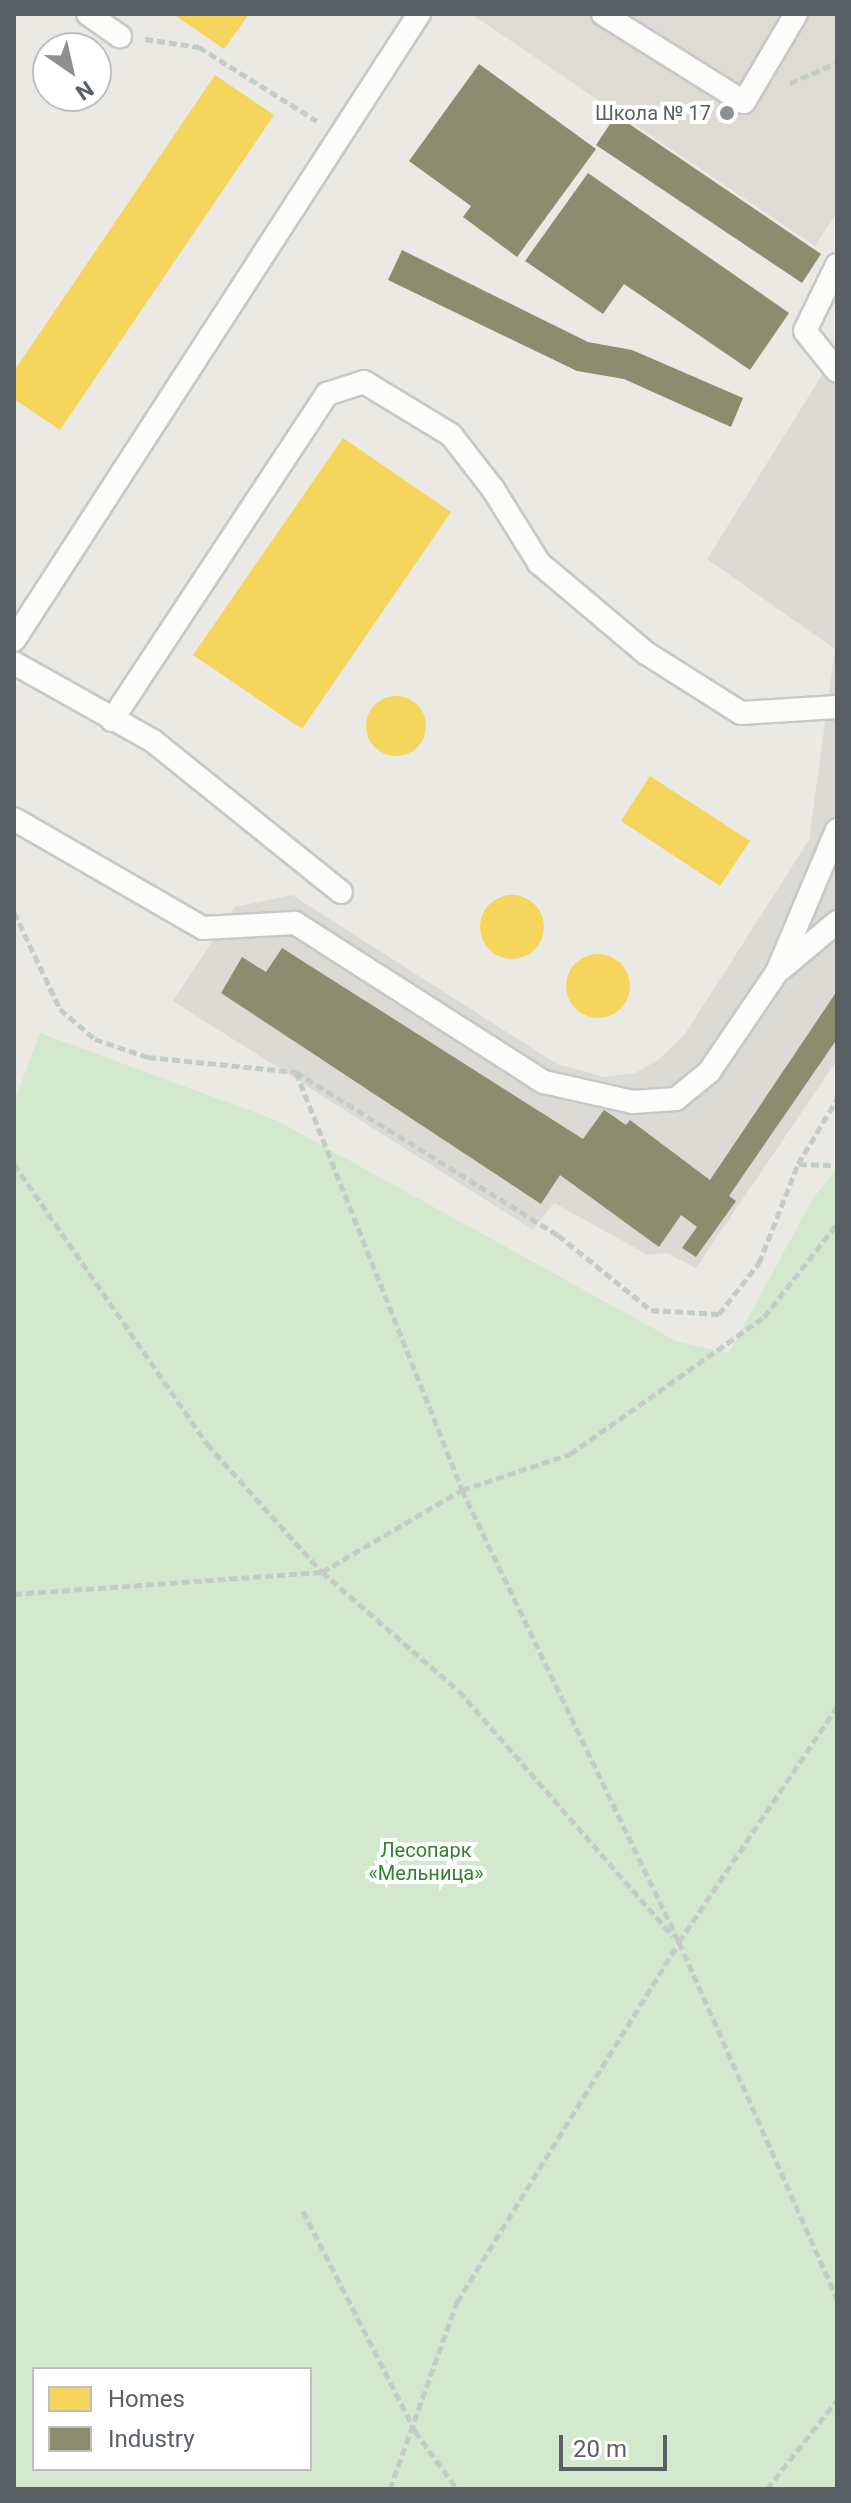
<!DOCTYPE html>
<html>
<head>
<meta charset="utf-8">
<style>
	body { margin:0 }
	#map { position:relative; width:851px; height:2503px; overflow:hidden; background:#ebe9e4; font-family:Roboto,sans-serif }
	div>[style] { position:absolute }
	.industrial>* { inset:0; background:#dcdad5 }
	.education>* { inset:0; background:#dedbd4 }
	.green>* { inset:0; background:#d3e9cd }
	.homes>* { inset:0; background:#f6d55c }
	.round { border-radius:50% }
	.industry>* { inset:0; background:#8c8c6e }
	.path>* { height:5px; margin-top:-2.5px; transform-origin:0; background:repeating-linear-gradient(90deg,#c4ccc7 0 8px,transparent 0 12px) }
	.roads { filter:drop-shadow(2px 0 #c7c8c7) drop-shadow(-2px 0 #c7c8c7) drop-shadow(0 2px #c7c8c7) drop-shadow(0 -2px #c7c8c7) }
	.lane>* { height:22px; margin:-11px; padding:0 11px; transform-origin:11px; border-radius:11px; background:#fcfcfb }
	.dots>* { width:22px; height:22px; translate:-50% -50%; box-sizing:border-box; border:4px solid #fff; border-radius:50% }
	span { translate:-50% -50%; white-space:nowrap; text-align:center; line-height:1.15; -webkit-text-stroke:8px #fff; paint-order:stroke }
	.poi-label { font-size:20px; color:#5a5f64 }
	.right { translate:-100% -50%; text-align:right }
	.park-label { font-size:20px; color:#30822b }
	.frame { position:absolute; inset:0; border:16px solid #5a5f64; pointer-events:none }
	.legend { position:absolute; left:32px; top:2367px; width:280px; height:104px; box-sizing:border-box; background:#fff; border:2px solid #bdbfc1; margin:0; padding:10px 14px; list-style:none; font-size:24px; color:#5a5f64 }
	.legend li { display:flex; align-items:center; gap:16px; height:40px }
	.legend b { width:40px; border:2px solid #bdbfc1 }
	.north { position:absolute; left:32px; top:32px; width:80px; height:80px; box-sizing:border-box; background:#fff; border:2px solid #bdbfc1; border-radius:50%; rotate:146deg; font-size:22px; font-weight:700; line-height:32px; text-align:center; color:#5a5f64 }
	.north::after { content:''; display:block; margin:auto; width:28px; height:36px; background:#8d8f91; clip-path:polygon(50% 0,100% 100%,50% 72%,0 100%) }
	.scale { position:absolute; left:559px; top:2435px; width:108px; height:36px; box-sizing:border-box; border:4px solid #5a5f64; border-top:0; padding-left:10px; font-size:24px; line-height:28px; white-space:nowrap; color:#5a5f64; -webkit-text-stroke:6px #fff; paint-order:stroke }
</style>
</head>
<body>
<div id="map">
	<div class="industrial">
		<i style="clip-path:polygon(837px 351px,837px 1060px,696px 1268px,666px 1253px,648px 1255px,554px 1203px,533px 1230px,173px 1001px,235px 907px,292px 895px,557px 1064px,604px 1077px,635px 1073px,658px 1060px,685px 1034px,809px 840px,835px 649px,707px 559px)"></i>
	</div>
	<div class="education">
		<i style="clip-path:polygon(471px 14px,837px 14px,837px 212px,815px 246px)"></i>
	</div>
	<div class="green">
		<i style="clip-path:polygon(evenodd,40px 1033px,278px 1121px,678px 1342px,729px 1353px,812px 1200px,837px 1168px,837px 2489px,14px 2489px,14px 1102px,40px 1033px,34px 2369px,310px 2369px,310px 2469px,34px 2469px,34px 2369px)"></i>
	</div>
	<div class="homes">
		<i style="clip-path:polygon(173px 14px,249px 14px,224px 49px)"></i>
		<i style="clip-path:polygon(215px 75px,274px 115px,60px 430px,14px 399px,14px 371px)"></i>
		<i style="clip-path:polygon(343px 438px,451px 512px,302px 729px,193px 655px)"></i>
		<i class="round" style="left:366px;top:696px;width:60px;height:60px"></i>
		<i style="clip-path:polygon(650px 776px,750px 841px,720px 886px,621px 821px)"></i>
		<i class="round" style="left:480px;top:895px;width:64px;height:64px"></i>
		<i class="round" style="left:566px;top:954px;width:64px;height:64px"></i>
	</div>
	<div class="industry">
		<i style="clip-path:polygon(479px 64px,596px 149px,517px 257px,463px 217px,471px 206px,409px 161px)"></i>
		<i style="clip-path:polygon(616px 115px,821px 254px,802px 283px,596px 145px)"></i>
		<i style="clip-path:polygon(588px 173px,789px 313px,750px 370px,624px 284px,603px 314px,525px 261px)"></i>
		<i style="clip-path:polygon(402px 250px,588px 342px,632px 350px,743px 398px,731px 427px,624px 379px,577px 371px,388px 280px)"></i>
		<i style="clip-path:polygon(282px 948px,583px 1139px,604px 1110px,626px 1125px,630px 1120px,710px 1180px,837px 991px,837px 1039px,729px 1196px,736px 1201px,696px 1257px,682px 1248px,697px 1227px,681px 1215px,659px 1247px,560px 1175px,541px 1204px,221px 993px,242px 957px,266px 972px)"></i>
	</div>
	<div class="path">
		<i style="left:145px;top:39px;width:55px;rotate:8.4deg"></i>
		<i style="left:199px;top:47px;width:139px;rotate:32.1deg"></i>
		<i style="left:790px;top:83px;width:51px;rotate:-23.1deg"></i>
		<i style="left:14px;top:912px;width:107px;rotate:64.6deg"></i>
		<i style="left:60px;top:1009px;width:46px;rotate:40.6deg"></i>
		<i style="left:95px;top:1039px;width:56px;rotate:18.8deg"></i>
		<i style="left:148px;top:1057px;width:149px;rotate:5.8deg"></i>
		<i style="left:296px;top:1072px;width:309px;rotate:31.9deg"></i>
		<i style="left:558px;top:1235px;width:119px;rotate:38.9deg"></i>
		<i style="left:651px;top:1310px;width:68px;rotate:3.4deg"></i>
		<i style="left:719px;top:1314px;width:65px;rotate:-51.9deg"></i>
		<i style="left:759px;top:1263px;width:106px;rotate:-68.5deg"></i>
		<i style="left:798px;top:1164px;width:76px;rotate:-59deg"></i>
		<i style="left:296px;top:1072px;width:450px;rotate:68.3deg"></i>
		<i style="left:462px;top:1490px;width:501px;rotate:64.35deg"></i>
		<i style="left:679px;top:1942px;width:390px;rotate:66.1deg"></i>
		<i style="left:14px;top:1164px;width:340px;rotate:55.4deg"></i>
		<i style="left:207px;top:1444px;width:172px;rotate:48.1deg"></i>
		<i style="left:322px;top:1572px;width:181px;rotate:41deg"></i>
		<i style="left:459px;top:1691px;width:325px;rotate:48.9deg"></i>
		<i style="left:799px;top:1164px;width:38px;rotate:2deg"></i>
		<i style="left:14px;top:1594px;width:309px;rotate:-4.1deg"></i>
		<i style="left:322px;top:1572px;width:162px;rotate:-30.4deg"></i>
		<i style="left:462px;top:1490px;width:114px;rotate:-18.4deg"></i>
		<i style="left:570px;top:1454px;width:237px;rotate:-35.2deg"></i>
		<i style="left:764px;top:1317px;width:118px;rotate:-51.9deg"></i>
		<i style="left:303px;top:2211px;width:247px;rotate:63deg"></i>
		<i style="left:415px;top:2431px;width:72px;rotate:54.1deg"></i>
		<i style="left:390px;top:2489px;width:199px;rotate:-70.3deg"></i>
		<i style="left:457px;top:2302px;width:423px;rotate:-58.3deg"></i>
		<i style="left:679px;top:1942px;width:283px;rotate:-56.1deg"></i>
		<i style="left:767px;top:2489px;width:113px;rotate:-51.8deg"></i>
	</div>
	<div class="roads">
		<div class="lane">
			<i style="left:88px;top:14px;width:39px;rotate:35deg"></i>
			<i style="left:603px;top:14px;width:166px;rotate:32deg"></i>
			<i style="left:744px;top:102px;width:102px;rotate:-59.4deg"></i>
			<i style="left:837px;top:265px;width:73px;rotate:115.9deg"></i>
			<i style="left:805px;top:331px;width:51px;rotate:51.3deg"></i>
			<i style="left:14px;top:640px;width:746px;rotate:-57.1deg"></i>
			<i style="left:14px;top:663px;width:159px;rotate:29.3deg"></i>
			<i style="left:153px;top:741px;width:241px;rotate:38.8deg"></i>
			<i style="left:112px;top:720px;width:391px;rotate:-56.6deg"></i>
			<i style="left:327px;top:394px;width:39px;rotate:-18deg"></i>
			<i style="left:364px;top:382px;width:102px;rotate:31.3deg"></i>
			<i style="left:451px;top:435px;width:68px;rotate:52.1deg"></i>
			<i style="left:493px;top:489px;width:87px;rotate:58.1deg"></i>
			<i style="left:539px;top:563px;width:140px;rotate:40.1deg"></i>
			<i style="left:646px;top:653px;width:112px;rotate:32.3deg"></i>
			<i style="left:741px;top:713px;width:96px;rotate:-3.6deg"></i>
			<i style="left:14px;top:819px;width:218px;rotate:30deg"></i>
			<i style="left:203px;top:928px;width:92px;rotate:-3.1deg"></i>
			<i style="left:295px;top:923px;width:295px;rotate:32.6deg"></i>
			<i style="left:544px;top:1082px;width:91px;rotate:12.7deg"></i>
			<i style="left:633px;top:1102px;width:43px;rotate:-4deg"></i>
			<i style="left:676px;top:1099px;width:43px;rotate:-39.3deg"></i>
			<i style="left:709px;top:1072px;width:121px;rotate:-55.8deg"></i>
			<i style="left:777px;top:972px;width:154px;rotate:-67.1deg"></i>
			<i style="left:781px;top:969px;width:73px;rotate:-40deg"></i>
		</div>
	</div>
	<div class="dots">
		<i style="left:727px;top:113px;background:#8d8f91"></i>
	</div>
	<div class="poi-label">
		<span class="right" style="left:711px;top:113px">Школа № 17</span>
	</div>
	<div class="park-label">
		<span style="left:426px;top:1862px">Лесопарк<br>«Мельница»</span>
	</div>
	<div class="frame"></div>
	<ul class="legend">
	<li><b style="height:22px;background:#f6d55c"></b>Homes</li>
	<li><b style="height:22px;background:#8c8c6e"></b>Industry</li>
	</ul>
	<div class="north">N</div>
	<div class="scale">20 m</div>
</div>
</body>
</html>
